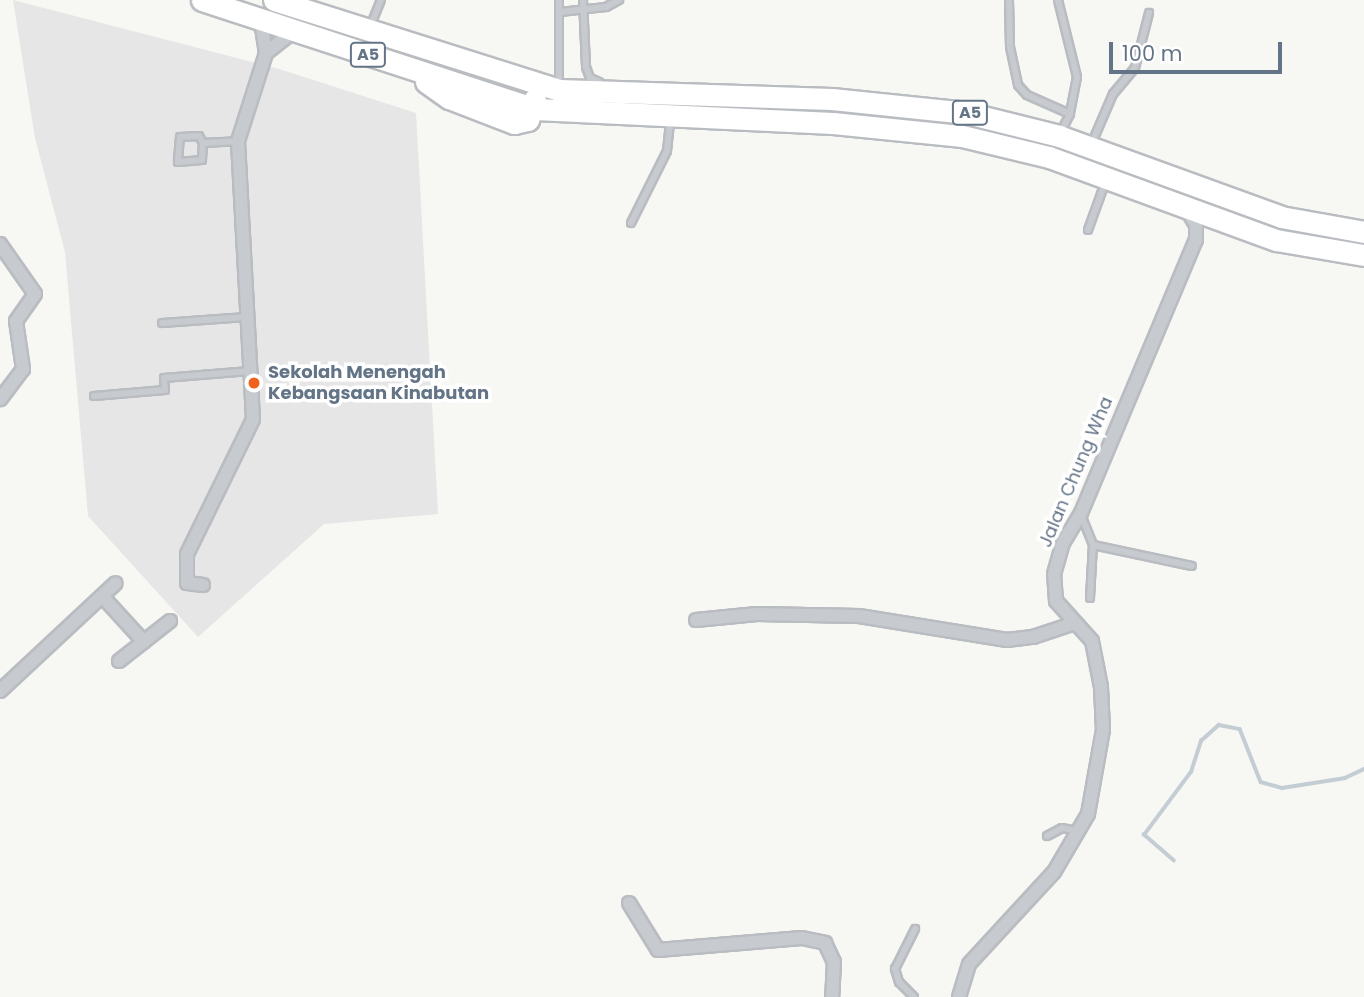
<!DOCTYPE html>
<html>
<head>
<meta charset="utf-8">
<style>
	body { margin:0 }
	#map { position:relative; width:1364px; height:997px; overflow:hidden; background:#f7f7f4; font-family:Poppins,sans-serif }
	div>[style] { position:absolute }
	.built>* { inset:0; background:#e5e6e5 }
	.stream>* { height:3.5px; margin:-1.75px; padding:0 1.75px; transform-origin:1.75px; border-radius:1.75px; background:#c3cdd3 }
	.roads { filter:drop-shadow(2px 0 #b9bcc0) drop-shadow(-2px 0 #b9bcc0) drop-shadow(0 2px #b9bcc0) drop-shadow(0 -2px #b9bcc0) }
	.lane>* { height:6px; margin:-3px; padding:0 3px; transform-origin:3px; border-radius:3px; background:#c7cace }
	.street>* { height:12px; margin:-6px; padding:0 6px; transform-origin:6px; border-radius:6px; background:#c7cace }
	.highway>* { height:21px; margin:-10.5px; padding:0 10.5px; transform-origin:10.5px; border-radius:10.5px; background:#fff }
	.dots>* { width:19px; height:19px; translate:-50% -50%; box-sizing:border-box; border:4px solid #fff; border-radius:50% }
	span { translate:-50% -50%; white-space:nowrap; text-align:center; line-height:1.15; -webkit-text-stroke:7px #fff; paint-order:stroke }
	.shield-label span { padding:2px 5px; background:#fff; border:2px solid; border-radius:5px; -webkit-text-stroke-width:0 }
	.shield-label { font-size:16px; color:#647487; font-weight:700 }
	.poi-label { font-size:18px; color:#647487; font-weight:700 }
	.left { translate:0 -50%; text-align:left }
	.street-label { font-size:18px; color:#647487 }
	.scale { position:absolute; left:1109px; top:42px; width:173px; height:32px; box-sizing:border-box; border:4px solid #647487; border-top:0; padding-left:9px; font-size:21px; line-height:24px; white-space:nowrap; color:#647487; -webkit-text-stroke:5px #fff; paint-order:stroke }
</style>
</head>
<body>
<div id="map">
	<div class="built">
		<i style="clip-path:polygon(13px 0,279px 69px,416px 113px,438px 514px,324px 524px,198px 637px,88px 516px,65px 252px,35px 138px)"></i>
	</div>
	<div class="stream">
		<i style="left:1174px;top:861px;width:40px;rotate:-139deg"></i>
		<i style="left:1144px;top:835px;width:79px;rotate:-53.3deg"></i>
		<i style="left:1191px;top:772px;width:33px;rotate:-72deg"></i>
		<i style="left:1201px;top:741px;width:24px;rotate:-42deg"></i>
		<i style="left:1219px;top:725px;width:21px;rotate:11deg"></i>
		<i style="left:1240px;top:729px;width:57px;rotate:68.4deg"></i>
		<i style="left:1261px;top:782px;width:22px;rotate:16deg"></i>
		<i style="left:1282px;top:788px;width:64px;rotate:-9deg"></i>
		<i style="left:1345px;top:778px;width:21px;rotate:-25deg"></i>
	</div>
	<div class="roads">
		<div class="lane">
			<i style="left:583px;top:0;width:67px;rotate:87.4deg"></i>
			<i style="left:586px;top:67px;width:12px;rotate:70deg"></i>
			<i style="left:590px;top:78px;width:10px;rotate:24deg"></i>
			<i style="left:1009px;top:0;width:47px;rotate:88.8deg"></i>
			<i style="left:1010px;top:47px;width:39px;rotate:78deg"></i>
			<i style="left:1018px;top:85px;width:13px;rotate:48deg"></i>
			<i style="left:1027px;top:95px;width:47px;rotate:23.8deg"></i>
			<i style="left:1058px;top:0;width:79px;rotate:76.1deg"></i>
			<i style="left:1077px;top:77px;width:38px;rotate:101deg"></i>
			<i style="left:1070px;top:114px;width:22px;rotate:117deg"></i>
			<i style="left:560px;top:12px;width:46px;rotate:-6.2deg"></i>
			<i style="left:606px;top:7px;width:15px;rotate:-28deg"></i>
			<i style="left:370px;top:27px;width:29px;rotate:-68deg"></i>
			<i style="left:559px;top:85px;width:85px;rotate:-90deg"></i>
			<i style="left:203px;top:143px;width:8px;rotate:-120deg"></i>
			<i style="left:199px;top:136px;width:19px;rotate:177deg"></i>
			<i style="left:180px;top:137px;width:25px;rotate:95deg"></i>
			<i style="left:178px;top:162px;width:24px;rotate:-5deg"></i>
			<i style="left:202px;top:160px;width:17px;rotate:-87deg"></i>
			<i style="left:203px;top:143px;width:34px;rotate:-3deg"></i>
			<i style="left:1091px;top:145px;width:56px;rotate:-66.7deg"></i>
			<i style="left:1113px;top:94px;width:34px;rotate:-50deg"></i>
			<i style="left:1135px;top:68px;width:57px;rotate:-75.7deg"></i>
			<i style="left:631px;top:223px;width:80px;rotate:-63.4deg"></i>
			<i style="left:667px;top:151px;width:31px;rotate:-84deg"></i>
			<i style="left:1088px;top:230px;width:50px;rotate:-70.1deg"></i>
			<i style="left:162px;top:323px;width:85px;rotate:-4deg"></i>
			<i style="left:94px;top:396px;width:71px;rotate:-4.8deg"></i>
			<i style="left:165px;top:390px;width:12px;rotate:-95deg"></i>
			<i style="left:164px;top:378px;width:86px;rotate:-4.7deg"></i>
			<i style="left:1081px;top:515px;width:32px;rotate:68deg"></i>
			<i style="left:1093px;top:545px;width:101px;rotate:12deg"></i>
			<i style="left:1090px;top:598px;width:53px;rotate:-86.8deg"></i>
			<i style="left:1047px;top:836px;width:17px;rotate:-28deg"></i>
			<i style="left:1062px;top:828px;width:15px;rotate:11deg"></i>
			<i style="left:914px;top:997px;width:21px;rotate:-135deg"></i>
			<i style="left:899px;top:982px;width:14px;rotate:-107deg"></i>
			<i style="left:895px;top:969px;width:45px;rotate:-63.4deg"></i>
		</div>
		<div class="street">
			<i style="left:266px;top:53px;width:36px;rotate:-38deg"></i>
			<i style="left:0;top:244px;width:61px;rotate:55deg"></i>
			<i style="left:35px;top:294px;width:33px;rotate:125deg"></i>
			<i style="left:16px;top:321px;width:49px;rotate:81.7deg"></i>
			<i style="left:23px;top:369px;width:38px;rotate:127deg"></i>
			<i style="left:203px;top:585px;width:16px;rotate:-173deg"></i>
			<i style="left:187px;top:583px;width:29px;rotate:-90deg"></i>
			<i style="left:187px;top:554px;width:150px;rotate:-63.9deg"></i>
			<i style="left:253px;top:419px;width:278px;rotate:-93.1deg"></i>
			<i style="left:238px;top:141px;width:92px;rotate:-72.3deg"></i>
			<i style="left:266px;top:53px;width:26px;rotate:-99deg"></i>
			<i style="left:262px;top:27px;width:11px;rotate:-135deg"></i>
			<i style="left:102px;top:596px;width:62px;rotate:47.6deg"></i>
			<i style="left:696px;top:620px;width:61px;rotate:-5.6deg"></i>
			<i style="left:757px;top:614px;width:102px;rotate:1.1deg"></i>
			<i style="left:859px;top:616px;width:150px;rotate:9.2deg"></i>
			<i style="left:1007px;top:640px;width:26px;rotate:-7deg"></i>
			<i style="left:1033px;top:637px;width:44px;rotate:-18.4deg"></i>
			<i style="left:119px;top:661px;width:65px;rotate:-38.1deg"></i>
			<i style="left:0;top:691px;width:158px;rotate:-43deg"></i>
			<i style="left:629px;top:903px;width:55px;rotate:58.3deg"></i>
			<i style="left:658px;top:950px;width:144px;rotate:-4.8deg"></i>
			<i style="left:802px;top:938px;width:24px;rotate:12deg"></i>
			<i style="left:825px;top:943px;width:21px;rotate:65deg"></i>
			<i style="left:834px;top:962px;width:35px;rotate:93deg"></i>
			<i style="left:959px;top:997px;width:34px;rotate:-73deg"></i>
			<i style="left:969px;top:964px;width:125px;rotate:-47.3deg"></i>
			<i style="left:1054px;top:872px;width:67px;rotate:-59.6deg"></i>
			<i style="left:1088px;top:814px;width:85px;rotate:-79.9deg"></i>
			<i style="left:1103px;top:730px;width:43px;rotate:-92.7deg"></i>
			<i style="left:1101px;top:687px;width:47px;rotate:-101.1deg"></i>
			<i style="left:1092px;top:641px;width:54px;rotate:-132deg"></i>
			<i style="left:1056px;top:601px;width:27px;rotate:-94deg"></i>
			<i style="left:1054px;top:574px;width:32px;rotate:-74deg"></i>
			<i style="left:1063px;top:543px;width:35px;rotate:-59deg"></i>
			<i style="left:1081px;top:513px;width:296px;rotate:-67.2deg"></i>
			<i style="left:1196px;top:240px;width:15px;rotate:-90deg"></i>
			<i style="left:1196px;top:225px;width:17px;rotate:-121deg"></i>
		</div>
		<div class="highway">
			<i style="left:202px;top:0;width:350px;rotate:18.1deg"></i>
			<i style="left:535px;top:109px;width:298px;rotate:2.7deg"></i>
			<i style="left:833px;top:123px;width:130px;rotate:5.8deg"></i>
			<i style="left:962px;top:136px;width:89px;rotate:13.6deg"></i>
			<i style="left:1049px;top:157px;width:242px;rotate:20.1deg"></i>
			<i style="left:1276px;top:240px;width:89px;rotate:9.7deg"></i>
			<i style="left:274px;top:0;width:299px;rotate:17.5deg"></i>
			<i style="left:559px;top:90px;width:273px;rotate:1.9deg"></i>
			<i style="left:832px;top:99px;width:136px;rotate:5.9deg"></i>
			<i style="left:967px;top:113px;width:95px;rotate:14deg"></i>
			<i style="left:1059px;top:136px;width:236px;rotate:20deg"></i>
			<i style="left:1281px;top:217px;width:84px;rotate:10.2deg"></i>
			<i style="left:426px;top:82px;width:28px;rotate:35deg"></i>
			<i style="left:449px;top:98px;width:70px;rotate:21deg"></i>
			<i style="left:514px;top:123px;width:14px;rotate:-12deg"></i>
			<i style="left:528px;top:120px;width:22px;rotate:-72deg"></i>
		</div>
	</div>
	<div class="dots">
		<i style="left:254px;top:383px;background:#ef611c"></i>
	</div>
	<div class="shield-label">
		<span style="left:368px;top:55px">A5</span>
		<span style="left:970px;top:113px">A5</span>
	</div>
	<div class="poi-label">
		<span class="left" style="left:268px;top:383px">Sekolah Menengah<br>Kebangsaan Kinabutan</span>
	</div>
	<div class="street-label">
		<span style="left:1076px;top:472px;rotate:-67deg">Jalan Chung Wha</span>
	</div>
	<div class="scale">100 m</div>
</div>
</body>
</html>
